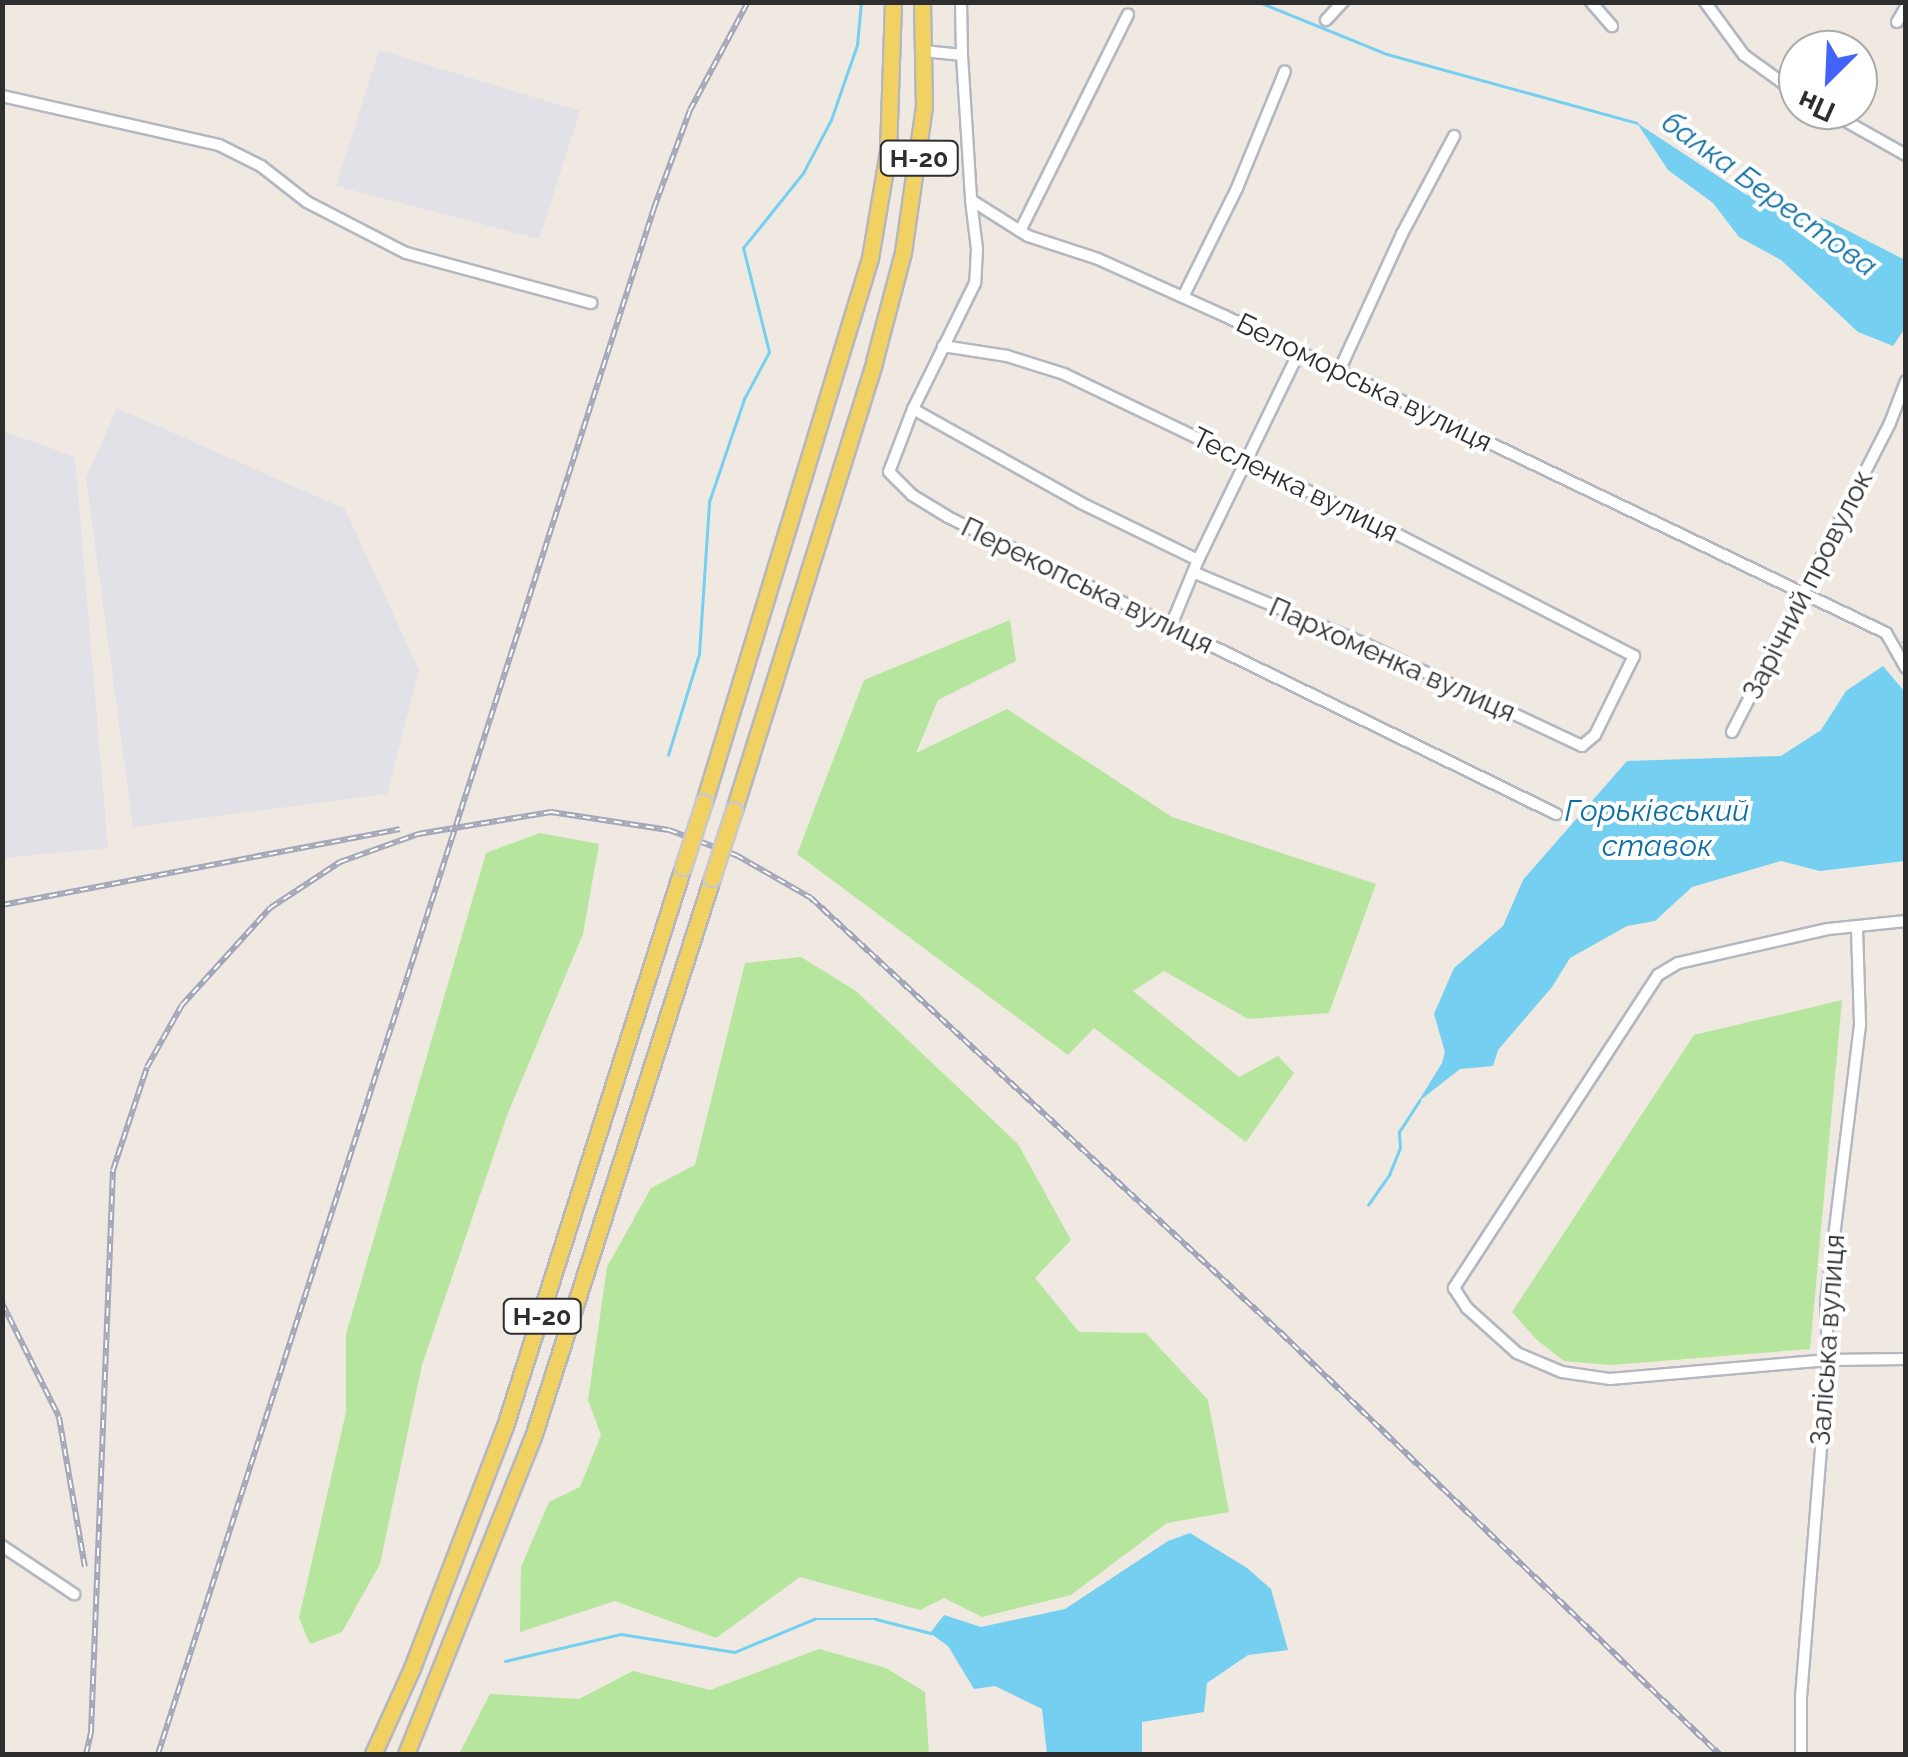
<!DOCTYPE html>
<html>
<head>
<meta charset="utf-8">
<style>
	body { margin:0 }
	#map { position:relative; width:1908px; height:1757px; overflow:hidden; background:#efe9e1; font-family:Raleway,sans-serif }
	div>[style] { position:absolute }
	.industrial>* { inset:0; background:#e3e1e8 }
	.green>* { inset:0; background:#b6e59e }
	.water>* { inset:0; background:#75cff0 }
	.stream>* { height:2.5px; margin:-1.25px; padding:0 1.25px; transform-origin:1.25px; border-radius:1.25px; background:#75cff0 }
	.roads { filter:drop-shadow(2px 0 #b4b7c1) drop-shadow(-2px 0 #b4b7c1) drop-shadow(0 2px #b4b7c1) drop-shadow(0 -2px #b4b7c1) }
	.minor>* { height:10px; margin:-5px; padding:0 5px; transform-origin:5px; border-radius:5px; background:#fff }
	.primary>* { height:15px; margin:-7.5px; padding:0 7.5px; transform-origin:7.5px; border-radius:7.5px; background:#f2d163 }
	.rail>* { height:6px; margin-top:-3px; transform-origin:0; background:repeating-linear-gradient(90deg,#fff 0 8px,#a3a6b8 0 16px); box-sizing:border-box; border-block:2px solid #a3a6b8 }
	.bridges { filter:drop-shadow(2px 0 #c9c9c9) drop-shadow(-2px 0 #c9c9c9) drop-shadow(0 2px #c9c9c9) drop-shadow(0 -2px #c9c9c9) }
	.primary-bridge>* { height:15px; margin:-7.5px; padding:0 7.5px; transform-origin:7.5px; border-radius:7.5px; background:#f2d163 }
	span { translate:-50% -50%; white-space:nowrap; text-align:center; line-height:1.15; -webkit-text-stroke:8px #fff; paint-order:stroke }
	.shield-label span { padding:2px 8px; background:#fff; border:2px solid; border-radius:8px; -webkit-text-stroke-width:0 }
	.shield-label { font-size:25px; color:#2e2e2e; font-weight:700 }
	.street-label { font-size:28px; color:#2e2e2e }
	.water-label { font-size:30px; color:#0d6fa3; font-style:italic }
	.frame { position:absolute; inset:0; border:5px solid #2e2e2e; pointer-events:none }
	.north { position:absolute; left:1778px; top:30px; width:100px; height:100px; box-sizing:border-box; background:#fff; border:2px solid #ababab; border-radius:50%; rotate:204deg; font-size:28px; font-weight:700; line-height:40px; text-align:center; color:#2e2e2e }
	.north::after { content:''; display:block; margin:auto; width:35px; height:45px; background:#4264fb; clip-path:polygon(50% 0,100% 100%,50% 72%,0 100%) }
</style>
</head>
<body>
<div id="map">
	<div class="industrial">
		<i style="clip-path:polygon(379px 50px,580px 111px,539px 239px,336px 186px)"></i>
		<i style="clip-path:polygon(117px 408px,345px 509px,419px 670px,387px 794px,133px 827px,86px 478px)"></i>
		<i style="clip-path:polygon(3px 431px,75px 457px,108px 848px,3px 858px)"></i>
	</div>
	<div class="green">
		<i style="clip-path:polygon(1010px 620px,1016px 661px,938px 700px,916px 753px,1007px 709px,1172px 817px,1376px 884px,1329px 1013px,1248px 1019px,1164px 971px,1133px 991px,1239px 1077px,1278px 1056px,1294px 1073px,1246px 1142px,1094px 1028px,1068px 1055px,797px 854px,864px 680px)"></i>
		<i style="clip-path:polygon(540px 833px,599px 844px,583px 934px,508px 1113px,422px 1365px,380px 1564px,342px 1632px,310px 1644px,299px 1618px,346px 1412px,346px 1334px,486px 853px)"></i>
		<i style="clip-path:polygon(801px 957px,856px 991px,1018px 1144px,1071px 1240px,1035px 1278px,1079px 1332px,1146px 1333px,1208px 1400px,1229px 1512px,1167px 1523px,1071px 1595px,982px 1617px,944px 1598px,920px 1610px,800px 1577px,716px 1638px,615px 1601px,520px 1632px,521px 1567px,549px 1502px,580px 1487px,601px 1435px,588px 1400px,607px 1267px,651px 1188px,695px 1165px,745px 963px)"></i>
		<i style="clip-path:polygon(1842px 1000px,1810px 1349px,1611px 1365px,1564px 1361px,1537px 1340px,1512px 1312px,1694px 1035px)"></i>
		<i style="clip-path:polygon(819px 1649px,886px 1668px,925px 1692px,929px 1754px,459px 1754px,490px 1694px,579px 1699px,633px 1671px,710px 1690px)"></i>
	</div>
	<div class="water">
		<i style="clip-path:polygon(1637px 123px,1745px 194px,1827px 220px,1905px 260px,1905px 328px,1893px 346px,1858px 332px,1781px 260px,1739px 237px,1713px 203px,1668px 170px)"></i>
		<i style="clip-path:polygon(1883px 666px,1905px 692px,1905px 861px,1820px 871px,1781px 861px,1692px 887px,1655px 921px,1627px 926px,1570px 958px,1552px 987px,1498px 1050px,1493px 1066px,1460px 1069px,1418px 1102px,1442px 1063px,1445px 1052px,1434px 1014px,1454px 968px,1503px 926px,1523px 880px,1627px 761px,1781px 756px,1821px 730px,1846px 691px)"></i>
		<i style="clip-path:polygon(1190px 1533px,1247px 1568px,1271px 1589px,1288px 1650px,1248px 1655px,1207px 1683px,1204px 1712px,1142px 1722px,1142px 1754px,1047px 1754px,1042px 1709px,995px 1686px,974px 1689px,948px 1646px,930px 1633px,944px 1615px,981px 1627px,1065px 1609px,1168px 1541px)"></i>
	</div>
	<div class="stream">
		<i style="left:1259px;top:2px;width:138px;rotate:22.1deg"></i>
		<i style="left:1387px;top:54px;width:259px;rotate:15.4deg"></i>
		<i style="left:1903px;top:642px;width:4px;rotate:-34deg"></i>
		<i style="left:668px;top:755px;width:106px;rotate:-72.9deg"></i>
		<i style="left:699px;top:654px;width:152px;rotate:-86.2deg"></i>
		<i style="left:709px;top:502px;width:109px;rotate:-71.2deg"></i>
		<i style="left:744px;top:399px;width:53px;rotate:-62deg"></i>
		<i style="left:769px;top:352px;width:107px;rotate:-104deg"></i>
		<i style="left:743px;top:248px;width:96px;rotate:-51.3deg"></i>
		<i style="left:803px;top:173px;width:60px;rotate:-62.2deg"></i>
		<i style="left:831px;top:120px;width:79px;rotate:-70.9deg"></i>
		<i style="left:857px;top:45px;width:43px;rotate:-84.7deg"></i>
		<i style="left:1368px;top:1205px;width:37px;rotate:-55deg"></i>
		<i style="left:1389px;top:1175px;width:29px;rotate:-68deg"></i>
		<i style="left:1400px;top:1148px;width:16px;rotate:-94deg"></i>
		<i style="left:1399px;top:1132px;width:37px;rotate:-57deg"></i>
		<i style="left:505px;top:1661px;width:119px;rotate:-13.1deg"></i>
		<i style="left:621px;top:1634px;width:115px;rotate:9deg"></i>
		<i style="left:735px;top:1652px;width:86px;rotate:-22.7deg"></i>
		<i style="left:814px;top:1619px;width:62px"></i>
		<i style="left:876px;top:1619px;width:57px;rotate:14.3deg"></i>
	</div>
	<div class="roads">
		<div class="minor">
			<i style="left:961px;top:2px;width:53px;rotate:88.9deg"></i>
			<i style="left:1591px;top:2px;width:32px;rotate:49deg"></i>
			<i style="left:1705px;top:2px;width:66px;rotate:53.7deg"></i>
			<i style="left:1744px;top:55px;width:67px;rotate:35.8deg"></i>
			<i style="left:1326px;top:20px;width:25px;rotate:-47deg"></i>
			<i style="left:1897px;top:22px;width:17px;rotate:-59deg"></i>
			<i style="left:924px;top:51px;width:38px;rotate:6deg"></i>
			<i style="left:962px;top:55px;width:145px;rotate:86.4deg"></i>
			<i style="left:971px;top:200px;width:67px;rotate:32.3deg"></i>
			<i style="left:1028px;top:236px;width:74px;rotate:18.2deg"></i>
			<i style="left:1098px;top:259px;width:139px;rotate:24.2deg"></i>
			<i style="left:1225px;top:316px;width:733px;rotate:25.62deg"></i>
			<i style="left:1886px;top:633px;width:40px;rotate:60.3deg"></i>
			<i style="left:2px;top:96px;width:222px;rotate:12.7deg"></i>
			<i style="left:219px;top:145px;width:47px;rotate:26.6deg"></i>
			<i style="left:261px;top:166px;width:58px;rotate:38deg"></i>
			<i style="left:307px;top:202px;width:111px;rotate:27.3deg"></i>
			<i style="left:406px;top:253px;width:192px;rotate:15.1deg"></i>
			<i style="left:1826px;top:110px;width:92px;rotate:29.4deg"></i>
			<i style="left:971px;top:200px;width:49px;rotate:83deg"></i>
			<i style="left:977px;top:249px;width:34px;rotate:93deg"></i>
			<i style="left:975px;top:283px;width:140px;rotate:116.2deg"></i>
			<i style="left:913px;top:409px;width:67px;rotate:110.9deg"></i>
			<i style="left:889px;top:472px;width:33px;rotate:45deg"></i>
			<i style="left:912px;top:495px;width:42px;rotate:31.4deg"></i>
			<i style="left:948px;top:517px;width:677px;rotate:26.03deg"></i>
			<i style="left:1020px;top:231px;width:242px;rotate:-63.5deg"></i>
			<i style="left:1183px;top:297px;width:122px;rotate:-63.6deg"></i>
			<i style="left:1237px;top:188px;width:126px;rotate:-67.7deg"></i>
			<i style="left:943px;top:346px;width:65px;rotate:8.9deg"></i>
			<i style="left:1007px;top:356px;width:60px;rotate:17.5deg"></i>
			<i style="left:1064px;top:374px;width:354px;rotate:25.6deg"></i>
			<i style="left:1383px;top:527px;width:282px;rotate:27.2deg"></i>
			<i style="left:1634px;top:656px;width:88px;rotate:116.3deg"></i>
			<i style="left:1595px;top:735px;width:17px;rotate:140deg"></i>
			<i style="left:1582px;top:746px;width:240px;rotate:-154.8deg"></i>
			<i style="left:1365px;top:644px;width:184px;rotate:-157.3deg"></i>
			<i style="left:1339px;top:371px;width:151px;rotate:-65.3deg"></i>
			<i style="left:1402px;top:234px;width:111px;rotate:-62deg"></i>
			<i style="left:913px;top:409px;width:193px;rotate:29.2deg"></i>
			<i style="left:1081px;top:503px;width:130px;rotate:26deg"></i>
			<i style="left:1170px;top:628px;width:74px;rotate:-67.6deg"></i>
			<i style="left:1198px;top:560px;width:231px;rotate:-64.1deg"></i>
			<i style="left:1732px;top:732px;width:347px;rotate:-62.9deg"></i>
			<i style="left:1890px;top:423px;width:45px;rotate:-69.1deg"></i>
			<i style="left:1906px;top:921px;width:78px;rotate:174.1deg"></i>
			<i style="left:1828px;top:929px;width:154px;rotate:167.2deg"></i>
			<i style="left:1678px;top:963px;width:23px;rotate:149deg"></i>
			<i style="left:1658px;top:975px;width:374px;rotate:123.1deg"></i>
			<i style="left:1454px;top:1288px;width:24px;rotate:57deg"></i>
			<i style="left:1467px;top:1308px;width:67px;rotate:42deg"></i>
			<i style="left:1517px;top:1353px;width:49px;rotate:22.9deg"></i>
			<i style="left:1562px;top:1372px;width:49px;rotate:8.3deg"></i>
			<i style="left:1610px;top:1379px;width:219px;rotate:-5deg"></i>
			<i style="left:1828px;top:1360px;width:78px;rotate:-0.7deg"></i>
			<i style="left:2px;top:1546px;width:87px;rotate:33.7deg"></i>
			<i style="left:1801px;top:1754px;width:57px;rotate:-90deg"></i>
			<i style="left:1801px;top:1697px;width:338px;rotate:-85.4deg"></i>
			<i style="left:1828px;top:1360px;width:58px;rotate:-92deg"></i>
			<i style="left:1826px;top:1302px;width:280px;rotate:-83deg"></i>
			<i style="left:1860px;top:1024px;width:97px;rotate:-91.8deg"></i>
		</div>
		<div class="primary">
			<i style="left:704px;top:802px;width:569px;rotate:-73.03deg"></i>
			<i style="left:870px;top:258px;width:108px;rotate:-80.4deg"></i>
			<i style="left:888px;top:152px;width:150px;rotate:-88.1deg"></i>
			<i style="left:734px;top:810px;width:469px;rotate:-72.6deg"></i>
			<i style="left:874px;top:362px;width:114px;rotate:-75.2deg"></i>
			<i style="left:903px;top:252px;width:148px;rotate:-81.8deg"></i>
			<i style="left:924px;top:106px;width:104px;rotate:-91.1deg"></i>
			<i style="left:373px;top:1754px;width:94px;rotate:-65.6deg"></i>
			<i style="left:412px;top:1668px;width:259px;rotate:-69deg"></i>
			<i style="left:505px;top:1426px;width:587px;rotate:-72.34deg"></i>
			<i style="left:406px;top:1754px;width:341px;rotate:-68.2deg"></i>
			<i style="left:533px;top:1437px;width:587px;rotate:-72.24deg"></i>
		</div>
	</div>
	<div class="rail">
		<i style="left:2px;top:905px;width:405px;rotate:-10.8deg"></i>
		<i style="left:2px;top:1303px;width:127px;rotate:63.4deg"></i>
		<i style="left:59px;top:1417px;width:152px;rotate:80.2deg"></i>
		<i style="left:86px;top:1754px;width:23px;rotate:-77deg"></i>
		<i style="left:91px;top:1732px;width:562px;rotate:-87.76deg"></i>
		<i style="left:113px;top:1170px;width:108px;rotate:-71.7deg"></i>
		<i style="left:147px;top:1067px;width:71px;rotate:-60.6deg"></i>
		<i style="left:182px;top:1005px;width:131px;rotate:-47.8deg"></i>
		<i style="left:270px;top:908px;width:84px;rotate:-33.3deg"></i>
		<i style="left:340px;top:862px;width:83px;rotate:-19.7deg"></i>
		<i style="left:418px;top:834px;width:135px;rotate:-9.4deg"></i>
		<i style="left:551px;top:812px;width:119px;rotate:8.7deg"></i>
		<i style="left:669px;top:830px;width:72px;rotate:20.5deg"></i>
		<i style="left:736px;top:855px;width:86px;rotate:29.8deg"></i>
		<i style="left:811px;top:898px;width:640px;rotate:42.79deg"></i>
		<i style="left:1281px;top:1333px;width:608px;rotate:43.87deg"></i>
		<i style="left:158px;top:1754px;width:1624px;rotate:-72.21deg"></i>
		<i style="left:654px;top:208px;width:104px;rotate:-69.8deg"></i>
		<i style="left:690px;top:110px;width:123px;rotate:-61.8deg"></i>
	</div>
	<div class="bridges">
		<div class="primary-bridge">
			<i style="left:683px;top:867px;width:68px;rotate:-72.1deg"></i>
			<i style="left:712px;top:878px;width:71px;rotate:-72.1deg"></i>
		</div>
	</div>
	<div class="shield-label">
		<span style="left:919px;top:158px">Н-20</span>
		<span style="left:542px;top:1316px">Н-20</span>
	</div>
	<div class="street-label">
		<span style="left:1364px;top:383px;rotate:26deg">Беломорська вулиця</span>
		<span style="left:1295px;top:485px;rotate:26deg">Тесленка вулиця</span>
		<span style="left:1808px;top:585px;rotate:-63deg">Зарічний провулок</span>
		<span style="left:1087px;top:586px;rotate:26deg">Перекопська вулиця</span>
		<span style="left:1392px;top:660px;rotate:24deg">Пархоменка вулиця</span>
		<span style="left:1828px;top:1340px;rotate:-86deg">Заліська вулиця</span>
	</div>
	<div class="water-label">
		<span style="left:1769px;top:194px;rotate:36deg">балка Берестова</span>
		<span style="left:1657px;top:828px">Горьківський<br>ставок</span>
	</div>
	<div class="frame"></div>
	<div class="north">Пн</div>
</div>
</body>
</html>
